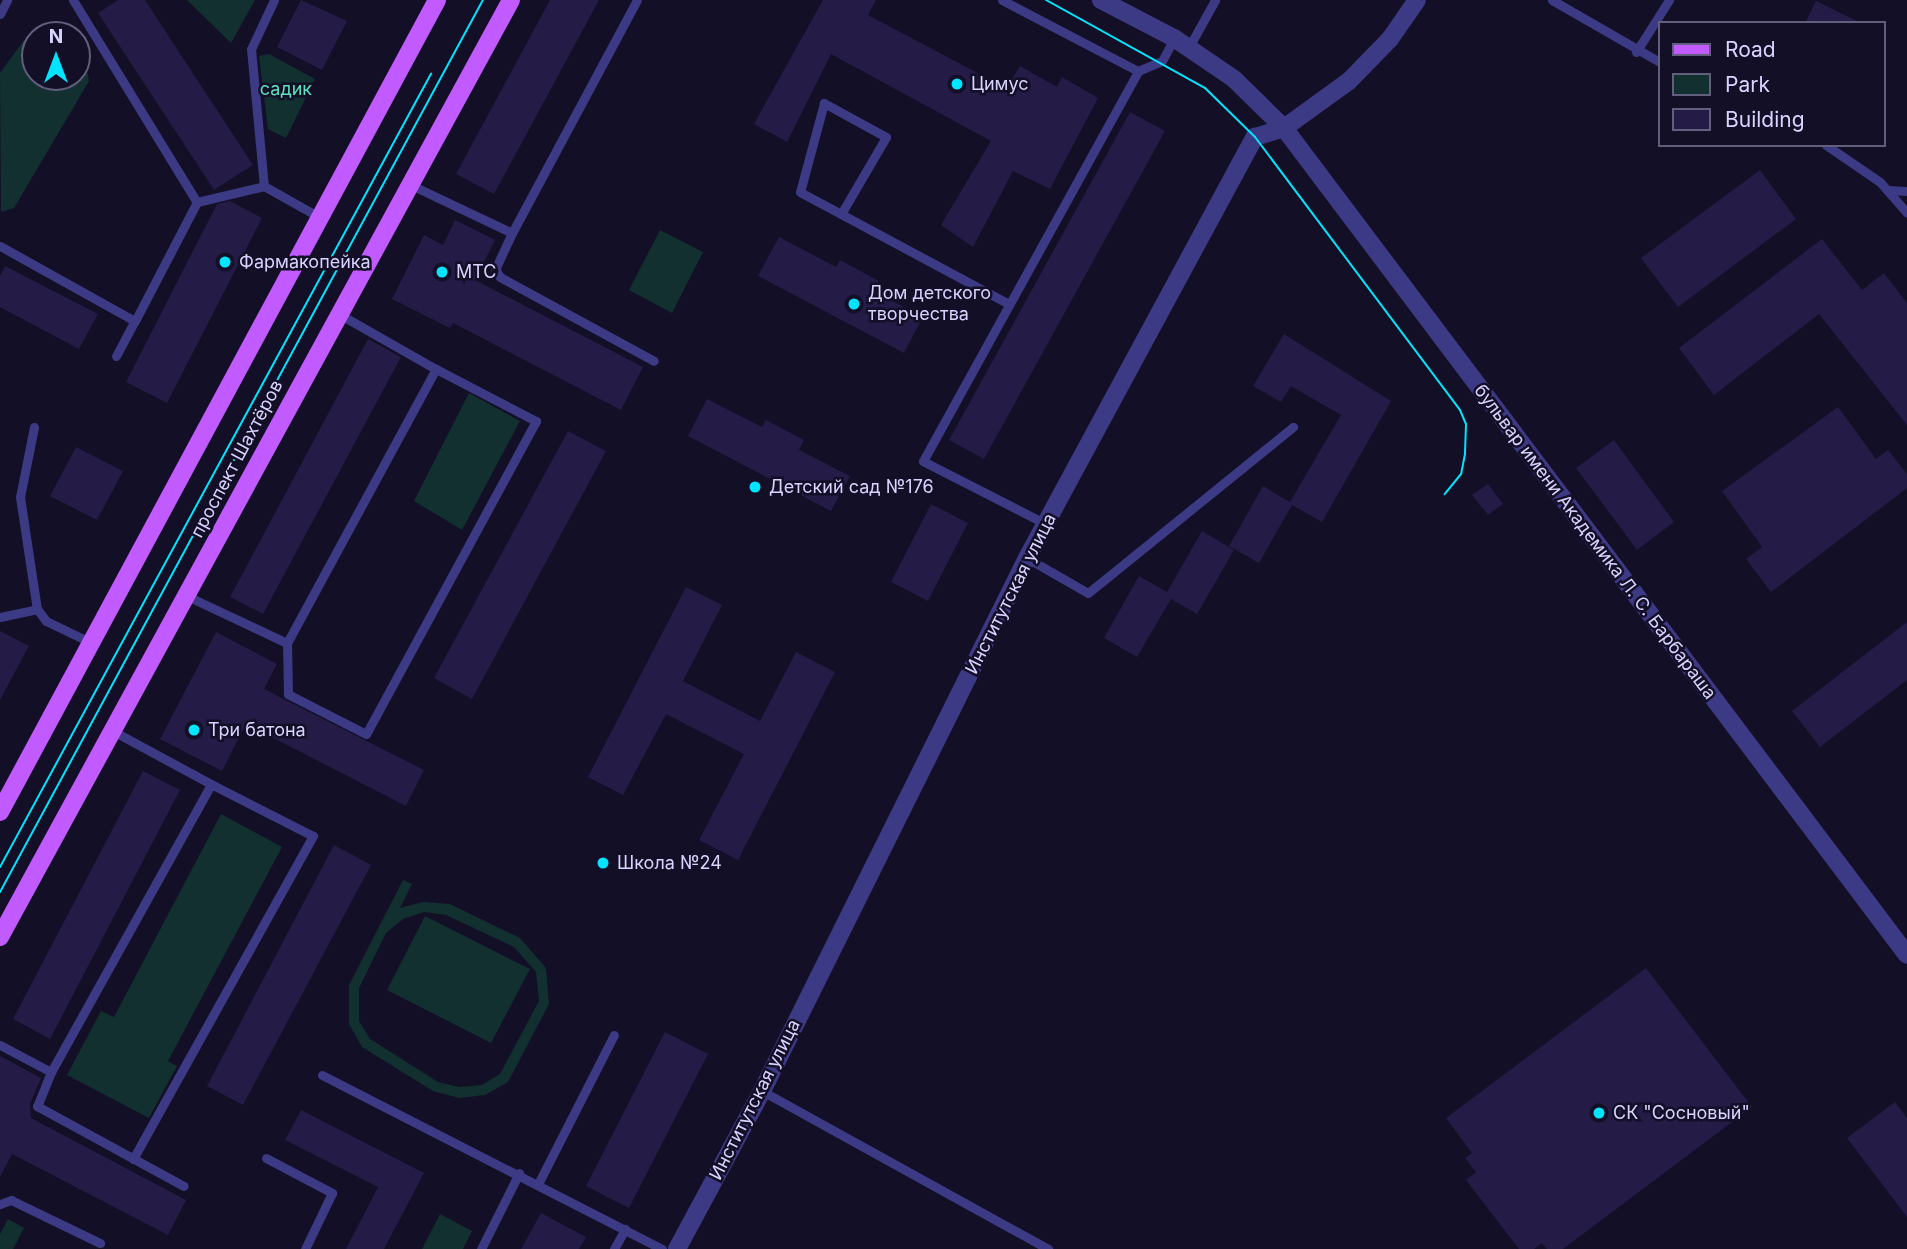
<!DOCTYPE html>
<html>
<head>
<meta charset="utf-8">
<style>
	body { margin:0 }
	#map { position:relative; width:1907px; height:1249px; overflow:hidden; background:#130f26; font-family:Inter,sans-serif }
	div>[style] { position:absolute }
	.green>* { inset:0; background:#12302f }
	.building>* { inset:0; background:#241b47 }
	.service>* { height:9px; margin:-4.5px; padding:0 4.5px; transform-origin:4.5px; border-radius:4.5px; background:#3d3a85 }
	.minor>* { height:18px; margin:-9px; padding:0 9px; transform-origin:9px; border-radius:9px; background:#3d3a85 }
	.tertiary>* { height:18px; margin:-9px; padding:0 9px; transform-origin:9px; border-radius:9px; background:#3d3a85 }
	.primary>* { height:18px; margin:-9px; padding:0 9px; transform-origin:9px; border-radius:9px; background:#c25bff }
	.tram>* { height:2px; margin:-1px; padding:0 1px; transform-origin:1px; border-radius:1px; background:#00e5ff }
	.dots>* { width:19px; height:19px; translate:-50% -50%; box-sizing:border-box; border:4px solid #130f26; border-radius:50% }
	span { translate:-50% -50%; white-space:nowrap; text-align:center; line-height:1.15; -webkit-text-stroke:5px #130f26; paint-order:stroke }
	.poi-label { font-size:18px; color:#d9d4ff }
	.left { translate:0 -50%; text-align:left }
	.park-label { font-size:18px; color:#5fe0c0 }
	.street-label { font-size:18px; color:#d9d4ff }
	.legend { position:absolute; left:1658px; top:21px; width:228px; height:126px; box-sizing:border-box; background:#130f26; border:2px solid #625e7d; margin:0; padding:9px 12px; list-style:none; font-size:21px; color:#d9d4ff }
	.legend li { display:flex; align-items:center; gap:14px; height:35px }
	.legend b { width:35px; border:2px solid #625e7d }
	.north { position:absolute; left:21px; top:21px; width:70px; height:70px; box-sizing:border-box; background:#130f26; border:2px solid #625e7d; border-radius:50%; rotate:0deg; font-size:19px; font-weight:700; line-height:28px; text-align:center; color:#d9d4ff }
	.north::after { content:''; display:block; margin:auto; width:24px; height:32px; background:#00e5ff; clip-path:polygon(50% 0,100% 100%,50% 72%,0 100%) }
</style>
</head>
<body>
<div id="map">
	<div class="green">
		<i style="clip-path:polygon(187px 0,255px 0,231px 43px)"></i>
		<i style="clip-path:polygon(24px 40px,35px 40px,35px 77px,77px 77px,77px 64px,87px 70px,89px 81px,14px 208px,1px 212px,0 73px)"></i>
		<i style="clip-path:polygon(269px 54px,315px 79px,286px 138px,268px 129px,259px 56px)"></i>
		<i style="clip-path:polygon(660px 230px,703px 252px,672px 313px,629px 290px)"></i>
		<i style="clip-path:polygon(469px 393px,520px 421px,462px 530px,414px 501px)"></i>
		<i style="clip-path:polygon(221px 814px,282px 847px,168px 1061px,177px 1066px,149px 1118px,67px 1075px,101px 1011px,114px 1017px)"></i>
		<i style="clip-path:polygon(evenodd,403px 880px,412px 884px,400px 908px,423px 902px,450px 904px,520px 938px,546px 968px,549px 1004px,508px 1082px,485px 1095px,459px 1098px,433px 1091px,362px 1047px,349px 1024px,349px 985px,403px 880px,424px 912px,446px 915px,514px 947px,536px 972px,539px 1001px,500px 1074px,482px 1085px,459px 1087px,438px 1082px,370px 1039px,359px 1021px,359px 988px,386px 933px,403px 919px,424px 912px)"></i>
		<i style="clip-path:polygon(425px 916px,530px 969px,491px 1043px,387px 990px)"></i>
		<i style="clip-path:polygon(440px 1214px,472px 1231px,463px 1249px,422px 1249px)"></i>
		<i style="clip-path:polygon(8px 1219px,24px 1228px,13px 1249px,0 1249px,0 1234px)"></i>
	</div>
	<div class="building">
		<i style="clip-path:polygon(118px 0,145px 0,253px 165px,214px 190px,98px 13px)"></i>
		<i style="clip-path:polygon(301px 0,347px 21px,322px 70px,277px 47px)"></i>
		<i style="clip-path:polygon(550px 0,599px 0,494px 194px,456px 174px)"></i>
		<i style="clip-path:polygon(823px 0,876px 0,868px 15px,1006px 88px,1020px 66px,1057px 87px,1062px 77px,1098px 98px,1050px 189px,1013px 171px,973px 247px,941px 225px,991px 141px,831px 54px,787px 142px,754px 124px)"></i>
		<i style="clip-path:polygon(1816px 1px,1861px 23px,1805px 23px)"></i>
		<i style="clip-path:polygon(1130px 112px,1165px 131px,984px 459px,949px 440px)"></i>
		<i style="clip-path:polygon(1760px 170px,1796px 219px,1678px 307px,1641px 258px)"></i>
		<i style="clip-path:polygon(230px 201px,262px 218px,167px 403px,126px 382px,217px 204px)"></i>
		<i style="clip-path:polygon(455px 220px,495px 240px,475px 280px,643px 367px,621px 410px,453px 323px,450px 328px,392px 299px,424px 235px,443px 245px)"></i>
		<i style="clip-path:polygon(779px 237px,836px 267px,840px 260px,879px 281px,873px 291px,923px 317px,904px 353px,758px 276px)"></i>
		<i style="clip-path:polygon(1822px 239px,1862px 290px,1884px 273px,1907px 303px,1907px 425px,1819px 314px,1714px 395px,1679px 348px)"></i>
		<i style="clip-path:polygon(5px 266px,98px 314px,79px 349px,0 307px,0 276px)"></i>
		<i style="clip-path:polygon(1284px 334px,1391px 401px,1322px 522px,1292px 505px,1259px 563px,1229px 546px,1263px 486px,1290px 502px,1341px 415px,1291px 386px,1281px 402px,1253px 386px)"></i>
		<i style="clip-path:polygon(368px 339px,401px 357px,263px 614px,230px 597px)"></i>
		<i style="clip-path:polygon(707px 399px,762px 427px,766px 420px,804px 440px,799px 450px,850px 476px,831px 511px,688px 436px)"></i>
		<i style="clip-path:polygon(1838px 407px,1876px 459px,1888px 450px,1907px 474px,1907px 488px,1771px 592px,1746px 559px,1762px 547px,1722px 491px)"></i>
		<i style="clip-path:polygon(568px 431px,606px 451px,472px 699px,434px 678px)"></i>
		<i style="clip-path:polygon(1614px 440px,1674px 522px,1637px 550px,1576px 468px)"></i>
		<i style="clip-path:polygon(76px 447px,123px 471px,97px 520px,50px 496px)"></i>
		<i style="clip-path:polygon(1488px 484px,1503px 504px,1488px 515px,1472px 495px)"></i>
		<i style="clip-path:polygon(931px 504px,968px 523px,928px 601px,891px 582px)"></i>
		<i style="clip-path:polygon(1202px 531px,1234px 550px,1197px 614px,1171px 599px,1137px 657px,1104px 638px,1139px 576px,1167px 592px)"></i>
		<i style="clip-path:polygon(686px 587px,722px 605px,683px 681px,760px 721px,796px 652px,835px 672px,738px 860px,699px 840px,744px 754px,666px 714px,623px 795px,588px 777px)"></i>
		<i style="clip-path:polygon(1907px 622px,1907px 680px,1820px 747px,1792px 711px)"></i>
		<i style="clip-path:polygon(0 631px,29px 646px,0 700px)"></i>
		<i style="clip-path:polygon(216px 632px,277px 664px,264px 689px,424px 770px,406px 806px,246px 724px,222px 771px,160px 739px)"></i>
		<i style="clip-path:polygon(143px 771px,180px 790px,50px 1039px,13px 1019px)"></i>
		<i style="clip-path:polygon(334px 845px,371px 865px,243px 1105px,207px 1086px)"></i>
		<i style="clip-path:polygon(1646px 968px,1752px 1107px,1563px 1249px,1547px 1249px,1542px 1243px,1534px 1249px,1519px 1249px,1466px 1180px,1476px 1172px,1465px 1158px,1472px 1153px,1446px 1118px)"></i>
		<i style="clip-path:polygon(665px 1032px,708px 1054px,629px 1208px,586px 1186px)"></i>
		<i style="clip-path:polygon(0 1056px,41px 1078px,30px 1104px,31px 1118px,186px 1200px,168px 1235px,12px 1154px,0 1177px)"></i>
		<i style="clip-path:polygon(1895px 1102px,1907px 1118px,1907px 1217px,1847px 1138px)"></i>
		<i style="clip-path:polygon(301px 1110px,424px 1173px,384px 1249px,346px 1249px,378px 1187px,285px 1140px)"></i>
		<i style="clip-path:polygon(541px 1213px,586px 1237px,579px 1249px,521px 1249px)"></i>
	</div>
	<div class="service">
		<i style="left:73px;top:0;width:237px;rotate:58.5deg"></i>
		<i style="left:197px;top:202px;width:69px;rotate:-13.4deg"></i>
		<i style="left:274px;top:0;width:54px;rotate:115.1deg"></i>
		<i style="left:251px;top:49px;width:138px;rotate:84.6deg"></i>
		<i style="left:264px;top:186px;width:65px;rotate:29.3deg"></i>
		<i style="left:1002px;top:0;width:153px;rotate:27.6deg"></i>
		<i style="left:1552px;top:0;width:125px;rotate:29.9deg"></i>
		<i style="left:0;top:14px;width:16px;rotate:-63deg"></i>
		<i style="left:1189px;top:47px;width:54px;rotate:-61deg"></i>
		<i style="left:1636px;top:52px;width:62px;rotate:-57.6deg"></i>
		<i style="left:1826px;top:145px;width:65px;rotate:34.4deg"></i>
		<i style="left:1880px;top:182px;width:41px;rotate:48.9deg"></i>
		<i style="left:409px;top:184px;width:114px;rotate:25.4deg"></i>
		<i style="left:512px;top:233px;width:40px;rotate:115deg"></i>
		<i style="left:495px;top:269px;width:9px;rotate:58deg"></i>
		<i style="left:500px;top:277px;width:175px;rotate:28.6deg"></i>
		<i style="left:1887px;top:190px;width:20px;rotate:3deg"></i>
		<i style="left:841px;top:214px;width:89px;rotate:-59.7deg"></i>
		<i style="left:886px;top:137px;width:71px;rotate:-151.3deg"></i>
		<i style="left:824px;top:103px;width:92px;rotate:105.1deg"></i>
		<i style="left:800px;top:192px;width:237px;rotate:28.2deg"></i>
		<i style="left:512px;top:233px;width:264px;rotate:-61.8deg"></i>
		<i style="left:0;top:246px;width:154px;rotate:29.1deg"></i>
		<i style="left:135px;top:321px;width:134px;rotate:-62.5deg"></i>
		<i style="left:339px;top:314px;width:112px;rotate:29.6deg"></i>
		<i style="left:116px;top:356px;width:40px;rotate:-62deg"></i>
		<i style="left:34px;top:427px;width:71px;rotate:101.3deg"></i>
		<i style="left:20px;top:497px;width:113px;rotate:81.4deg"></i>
		<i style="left:37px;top:609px;width:15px;rotate:53deg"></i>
		<i style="left:46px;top:621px;width:51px;rotate:25.6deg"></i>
		<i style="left:1046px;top:524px;width:138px;rotate:-152.9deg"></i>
		<i style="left:923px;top:461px;width:445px;rotate:-61.1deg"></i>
		<i style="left:1138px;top:71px;width:26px;rotate:-23deg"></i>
		<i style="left:1162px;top:61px;width:26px;rotate:-62deg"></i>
		<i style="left:1027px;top:558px;width:70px;rotate:29.8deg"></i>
		<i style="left:1088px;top:593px;width:264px;rotate:-39deg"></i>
		<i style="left:187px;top:596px;width:110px;rotate:25.2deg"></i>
		<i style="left:287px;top:643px;width:312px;rotate:-61.5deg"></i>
		<i style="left:436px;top:369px;width:113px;rotate:27.5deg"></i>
		<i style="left:536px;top:421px;width:356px;rotate:118.5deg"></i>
		<i style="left:366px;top:734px;width:88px;rotate:-152.9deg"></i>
		<i style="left:288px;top:694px;width:51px;rotate:-91.1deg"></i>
		<i style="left:0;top:617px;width:38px;rotate:-12deg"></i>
		<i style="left:0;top:1045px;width:58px;rotate:27.9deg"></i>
		<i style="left:51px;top:1072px;width:329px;rotate:-60.9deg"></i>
		<i style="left:211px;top:784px;width:111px;rotate:-151.6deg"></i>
		<i style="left:51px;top:1072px;width:37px;rotate:112deg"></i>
		<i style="left:37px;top:1106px;width:167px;rotate:28.6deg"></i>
		<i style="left:322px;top:1075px;width:382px;rotate:27.1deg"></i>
		<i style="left:762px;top:1091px;width:327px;rotate:28.9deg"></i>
		<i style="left:266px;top:1158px;width:75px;rotate:27.9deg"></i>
		<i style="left:332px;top:1193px;width:62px;rotate:115.7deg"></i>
		<i style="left:133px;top:1159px;width:370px;rotate:-60.9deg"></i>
		<i style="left:313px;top:836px;width:114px;rotate:-153deg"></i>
		<i style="left:539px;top:1182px;width:165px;rotate:-63deg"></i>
		<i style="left:0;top:1204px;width:12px;rotate:-20deg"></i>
		<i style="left:11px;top:1200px;width:99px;rotate:25.8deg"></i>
		<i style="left:481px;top:1249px;width:85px;rotate:-63.4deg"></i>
		<i style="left:614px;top:1249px;width:23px;rotate:-61deg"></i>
	</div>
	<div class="minor">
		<i style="left:677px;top:1249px;width:179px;rotate:-61.7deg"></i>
		<i style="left:762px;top:1091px;width:595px;rotate:-63.56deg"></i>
		<i style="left:1027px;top:558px;width:479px;rotate:-61.6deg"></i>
		<i style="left:1255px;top:137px;width:30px;rotate:-17deg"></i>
	</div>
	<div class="tertiary">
		<i style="left:1101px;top:0;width:82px;rotate:27.5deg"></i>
		<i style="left:1174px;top:38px;width:73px;rotate:34.3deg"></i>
		<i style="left:1234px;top:79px;width:70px;rotate:44.4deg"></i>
		<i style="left:1284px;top:128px;width:1035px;rotate:53.01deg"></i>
		<i style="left:1284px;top:128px;width:80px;rotate:-35.9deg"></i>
		<i style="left:1349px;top:81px;width:59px;rotate:-45.7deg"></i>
		<i style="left:1390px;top:39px;width:47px;rotate:-55.3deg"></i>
	</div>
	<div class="primary">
		<i style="left:0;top:812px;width:922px;rotate:-61.71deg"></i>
		<i style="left:0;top:937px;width:1067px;rotate:-61.39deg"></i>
	</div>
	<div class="tram">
		<i style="left:1046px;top:0;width:182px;rotate:29deg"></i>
		<i style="left:1205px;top:88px;width:70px;rotate:44.4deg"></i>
		<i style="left:1255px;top:137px;width:341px;rotate:53.1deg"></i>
		<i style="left:1460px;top:410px;width:15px;rotate:67deg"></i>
		<i style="left:1466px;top:424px;width:30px;rotate:92deg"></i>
		<i style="left:1465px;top:454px;width:20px;rotate:101deg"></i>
		<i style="left:1461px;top:474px;width:26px;rotate:129deg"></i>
		<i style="left:0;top:867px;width:903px;rotate:-61.48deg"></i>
		<i style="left:0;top:892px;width:1014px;rotate:-61.57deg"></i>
	</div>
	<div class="dots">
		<i style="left:957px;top:84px;background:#00e5ff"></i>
		<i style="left:225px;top:262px;background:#00e5ff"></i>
		<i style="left:442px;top:272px;background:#00e5ff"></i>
		<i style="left:854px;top:304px;background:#00e5ff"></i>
		<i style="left:755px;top:487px;background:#00e5ff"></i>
		<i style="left:194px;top:730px;background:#00e5ff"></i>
		<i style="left:603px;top:863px;background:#00e5ff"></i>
		<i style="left:1599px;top:1113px;background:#00e5ff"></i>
	</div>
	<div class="poi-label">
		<span class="left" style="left:971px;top:84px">Цимус</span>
		<span class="left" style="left:239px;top:262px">Фармакопейка</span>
		<span class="left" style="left:456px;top:272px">МТС</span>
		<span class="left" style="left:868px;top:304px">Дом детского<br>творчества</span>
		<span class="left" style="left:769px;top:487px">Детский сад №176</span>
		<span class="left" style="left:208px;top:730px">Три батона</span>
		<span class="left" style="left:617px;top:863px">Школа №24</span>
		<span class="left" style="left:1613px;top:1113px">СК "Сосновый"</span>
	</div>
	<div class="park-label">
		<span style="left:286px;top:89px">садик</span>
	</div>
	<div class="street-label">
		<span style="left:237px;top:459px;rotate:-62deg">проспект Шахтёров</span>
		<span style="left:1595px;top:542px;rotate:53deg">бульвар имени Академика Л. С. Барбараша</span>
		<span style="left:1011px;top:594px;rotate:-63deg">Институтская улица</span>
		<span style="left:755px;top:1100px;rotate:-63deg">Институтская улица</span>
	</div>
	<ul class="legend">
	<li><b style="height:9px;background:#c25bff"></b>Road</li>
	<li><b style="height:19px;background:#12302f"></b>Park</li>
	<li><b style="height:19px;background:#241b47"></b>Building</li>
	</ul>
	<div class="north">N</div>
</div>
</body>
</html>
